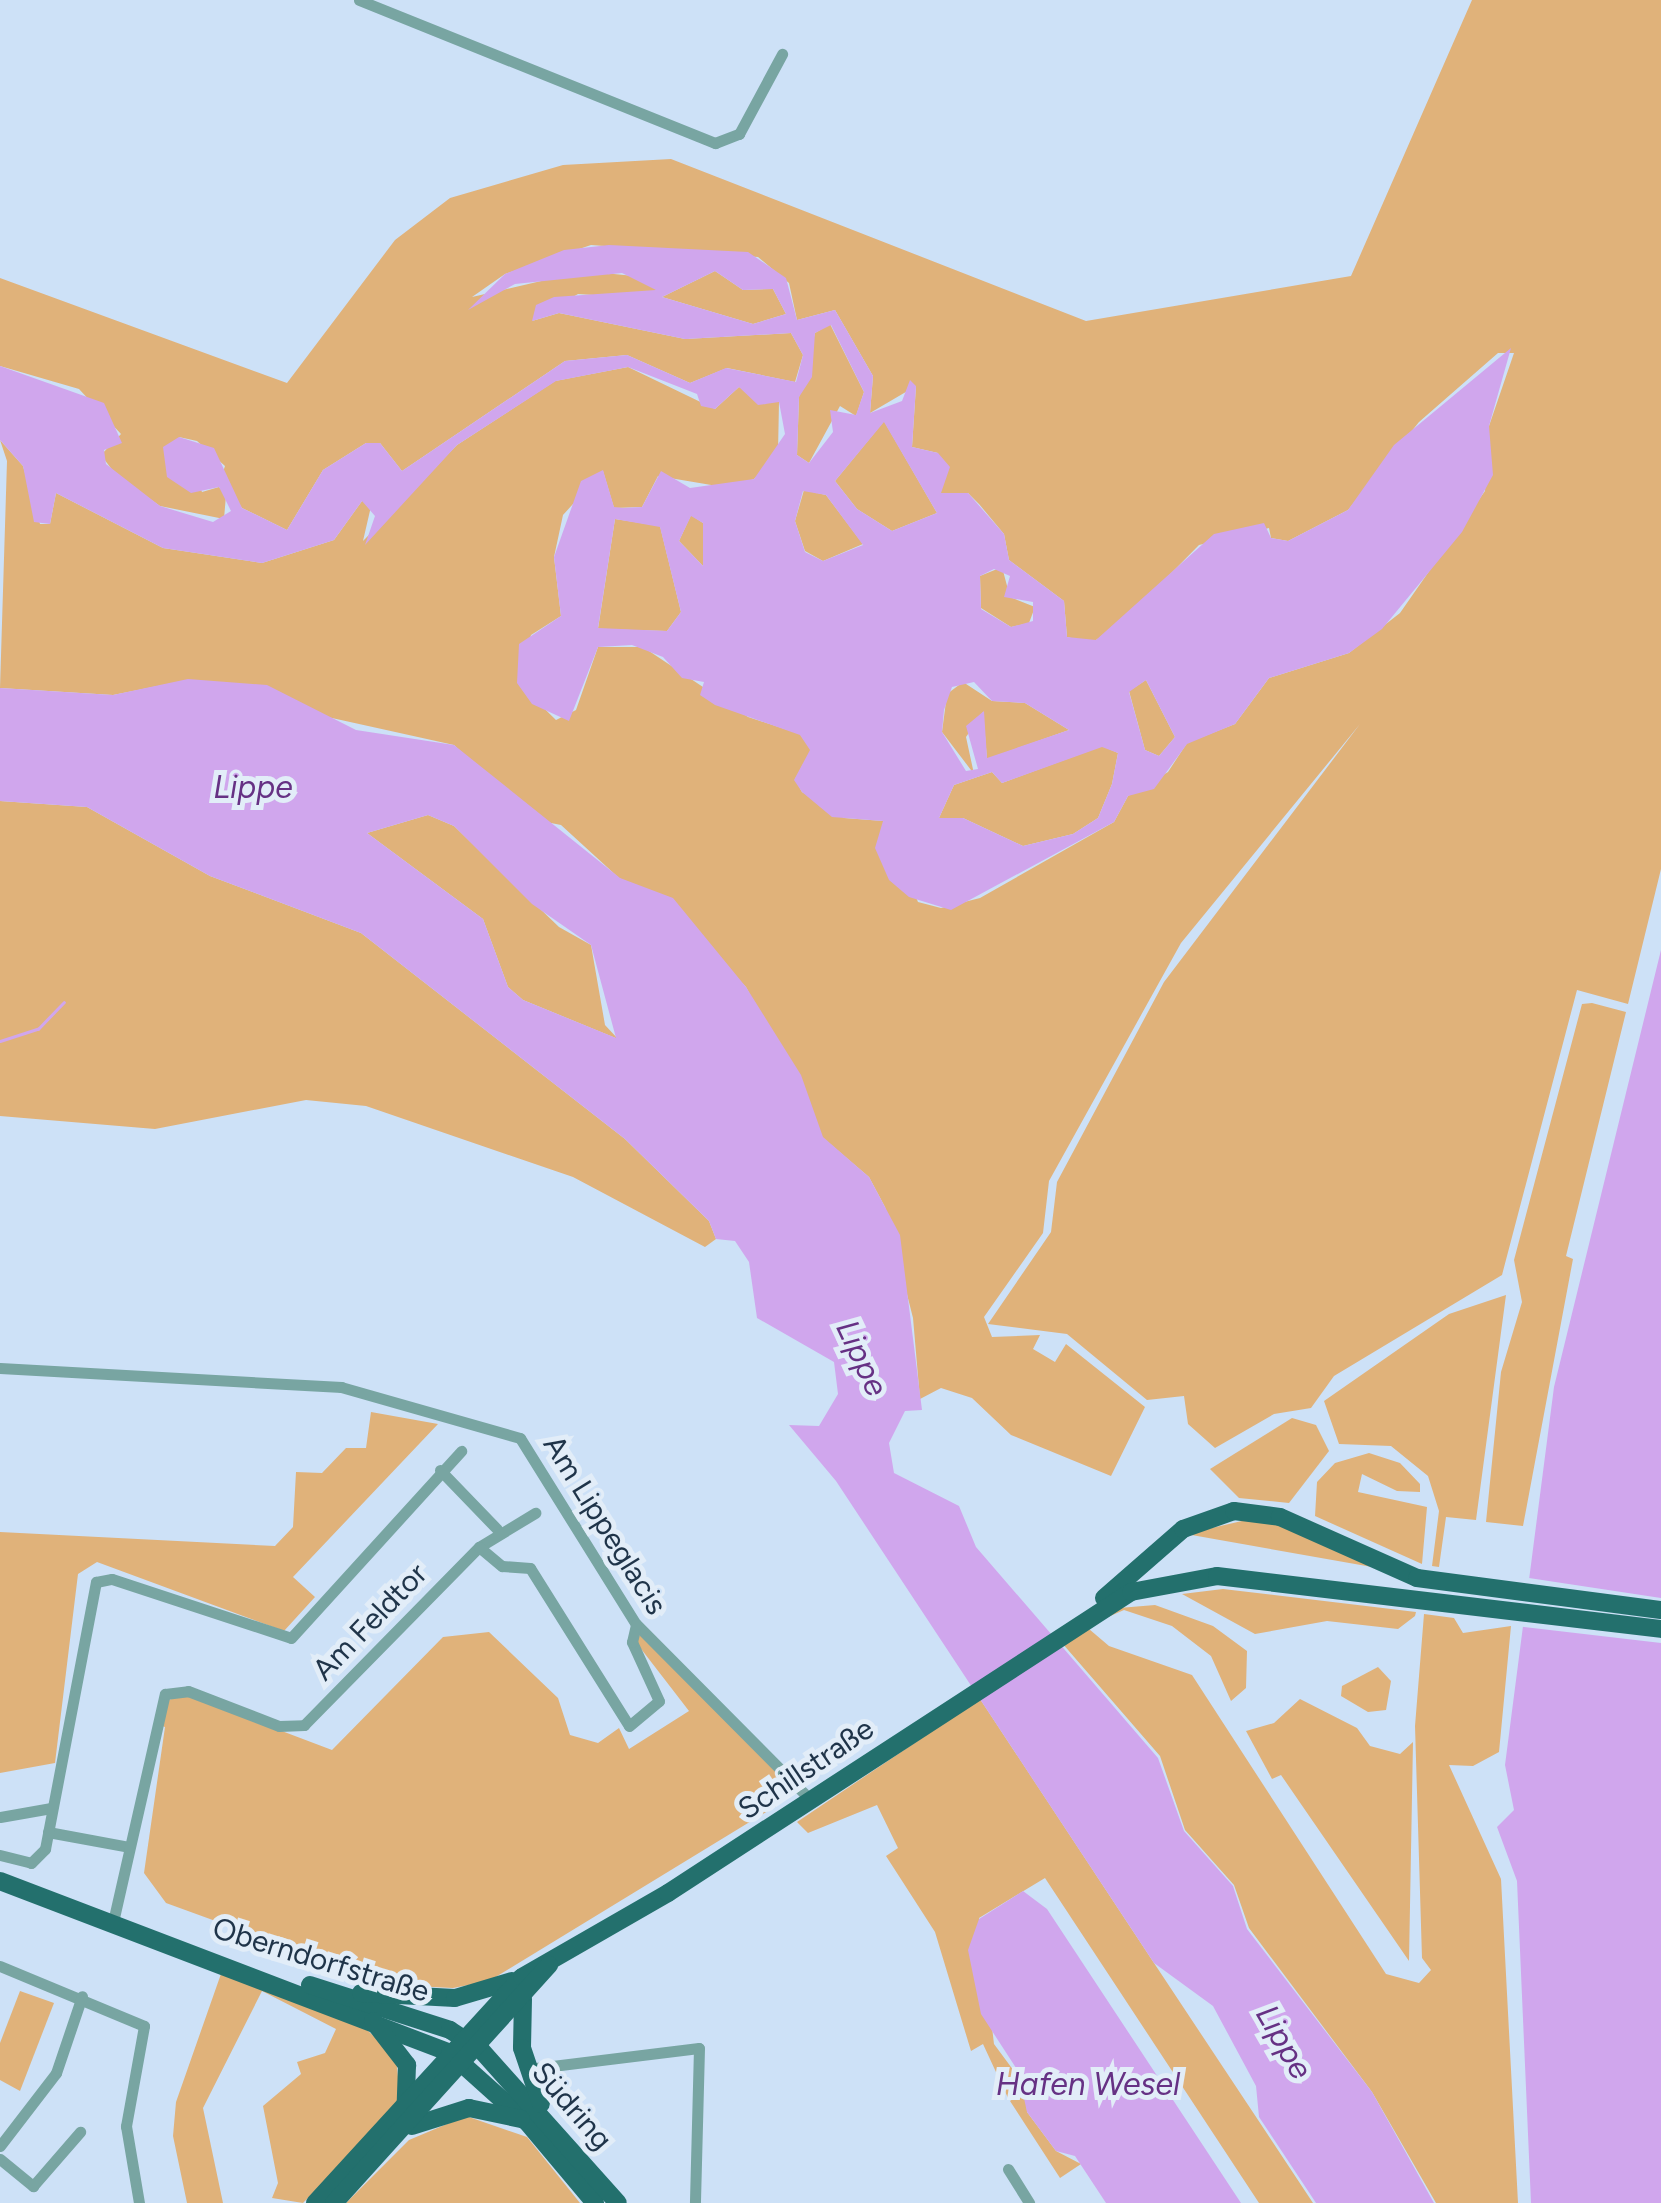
<!DOCTYPE html>
<html>
<head>
<meta charset="utf-8">
<style>
	body { margin:0 }
	#map { position:relative; width:1661px; height:2203px; overflow:hidden; background:#cde1f7; font-family:Figtree,sans-serif }
	div>[style] { position:absolute }
	.green>* { inset:0; background:#e0b27a }
	.water>* { inset:0; background:#d0a6ed }
	.pier>* { inset:0; background:#cde1f7 }
	.stream>* { height:2.5px; margin:-1.25px; padding:0 1.25px; transform-origin:1.25px; border-radius:1.25px; background:#d0a6ed }
	.minor>* { height:11px; margin:-5.5px; padding:0 5.5px; transform-origin:5.5px; border-radius:5.5px; background:#78a5a2 }
	.primary>* { height:18px; margin:-9px; padding:0 9px; transform-origin:9px; border-radius:9px; background:#23706d }
	span { translate:-50% -50%; white-space:nowrap; text-align:center; line-height:1.15; -webkit-text-stroke:10px #e2edf8; paint-order:stroke }
	.street-label { font-size:30px; color:#1f3449 }
	.water-label { font-size:32px; color:#663184; font-style:italic }
</style>
</head>
<body>
<div id="map">
	<div class="green">
		<i style="clip-path:polygon(1472px 0,1661px 0,1661px 869px,1628px 1004px,1577px 990px,1502px 1275px,1334px 1376px,1311px 1408px,1274px 1414px,1215px 1448px,1188px 1424px,1184px 1396px,1147px 1400px,1067px 1334px,988px 1324px,1051px 1232px,1057px 1182px,1164px 982px,1360px 724px,1181px 943px,1049px 1181px,1043px 1233px,984px 1317px,992px 1337px,1040px 1335px,1033px 1349px,1055px 1362px,1066px 1344px,1145px 1407px,1111px 1476px,1011px 1435px,972px 1398px,941px 1388px,920px 1399px,913px 1318px,885px 1207px,869px 1177px,822px 1137px,746px 987px,659px 896px,619px 878px,561px 825px,536px 820px,454px 745px,173px 683px,113px 695px,0 688px,7px 461px,0 440px,23px 466px,40px 524px,50px 524px,56px 493px,163px 548px,262px 563px,334px 540px,362px 501px,372px 502px,363px 541px,457px 445px,555px 381px,628px 367px,715px 409px,739px 387px,779px 402px,778px 453px,754px 479px,729px 488px,658px 476px,642px 507px,614px 508px,603px 471px,563px 515px,554px 557px,561px 616px,531px 635px,518px 683px,556px 720px,576px 710px,598px 647px,643px 647px,748px 717px,800px 734px,811px 750px,795px 779px,802px 792px,844px 818px,883px 821px,918px 902px,941px 908px,980px 898px,1114px 822px,1128px 796px,1168px 772px,1187px 743px,1235px 724px,1269px 678px,1349px 653px,1400px 613px,1485px 491px,1489px 426px,1514px 353px,1498px 353px,1419px 422px,1348px 510px,1288px 541px,1271px 538px,1269px 528px,1199px 545px,1129px 616px,1096px 640px,1079px 640px,1067px 637px,1064px 601px,1009px 560px,1004px 534px,979px 504px,968px 493px,941px 493px,938px 453px,912px 447px,916px 386px,870px 413px,873px 376px,835px 310px,797px 320px,789px 283px,758px 257px,591px 245px,505px 274px,472px 297px,584px 271px,634px 276px,657px 290px,640px 298px,578px 294px,532px 321px,559px 313px,685px 339px,791px 333px,803px 355px,795px 382px,727px 368px,690px 383px,627px 355px,565px 361px,402px 471px,380px 443px,366px 443px,323px 470px,287px 530px,242px 508px,221px 478px,225px 466px,197px 441px,179px 437px,202px 492px,219px 487px,226px 495px,224px 519px,160px 506px,116px 475px,101px 455px,121px 434px,79px 389px,0 366px,0 278px,287px 383px,395px 240px,450px 198px,563px 165px,671px 159px,1086px 321px,1351px 276px)"></i>
		<i style="clip-path:polygon(715px 271px,743px 290px,773px 289px,786px 314px,753px 324px,662px 297px)"></i>
		<i style="clip-path:polygon(830px 324px,864px 392px,856px 416px,840px 406px,809px 463px,797px 455px,799px 397px,815px 333px)"></i>
		<i style="clip-path:polygon(884px 421px,937px 513px,892px 531px,857px 509px,835px 481px)"></i>
		<i style="clip-path:polygon(804px 490px,826px 495px,863px 544px,823px 561px,805px 551px,795px 521px)"></i>
		<i style="clip-path:polygon(691px 515px,703px 523px,703px 566px,679px 541px)"></i>
		<i style="clip-path:polygon(615px 519px,660px 526px,681px 612px,667px 631px,598px 629px)"></i>
		<i style="clip-path:polygon(1002px 567px,1010px 597px,1035px 607px,1029px 623px,1011px 627px,981px 608px,980px 576px)"></i>
		<i style="clip-path:polygon(1146px 680px,1175px 737px,1159px 756px,1145px 750px,1129px 691px)"></i>
		<i style="clip-path:polygon(963px 682px,992px 701px,1025px 703px,1069px 730px,987px 759px,983px 712px,966px 737px,974px 774px,942px 732px,947px 694px)"></i>
		<i style="clip-path:polygon(1102px 746px,1118px 753px,1112px 784px,1098px 818px,1073px 834px,1023px 846px,963px 818px,939px 818px,954px 785px,992px 772px,1002px 783px)"></i>
		<i style="clip-path:polygon(0 801px,87px 807px,210px 876px,361px 933px,625px 1139px,709px 1221px,716px 1239px,705px 1247px,573px 1177px,366px 1106px,306px 1100px,155px 1129px,0 1116px)"></i>
		<i style="clip-path:polygon(428px 815px,454px 826px,559px 927px,591px 945px,605px 1025px,618px 1039px,523px 1000px,508px 987px,483px 919px,367px 833px)"></i>
		<i style="clip-path:polygon(1592px 1003px,1626px 1012px,1566px 1256px,1573px 1259px,1523px 1526px,1486px 1522px,1501px 1372px,1522px 1302px,1514px 1260px,1582px 1004px)"></i>
		<i style="clip-path:polygon(1506px 1295px,1476px 1520px,1446px 1517px,1439px 1567px,1432px 1566px,1439px 1511px,1428px 1476px,1391px 1446px,1339px 1444px,1324px 1401px,1449px 1314px)"></i>
		<i style="clip-path:polygon(371px 1412px,438px 1424px,293px 1577px,315px 1597px,284px 1631px,97px 1562px,78px 1574px,55px 1763px,0 1773px,0 1532px,275px 1546px,293px 1527px,296px 1472px,322px 1473px,346px 1448px,366px 1448px)"></i>
		<i style="clip-path:polygon(1292px 1418px,1316px 1425px,1329px 1451px,1289px 1503px,1239px 1498px,1210px 1469px)"></i>
		<i style="clip-path:polygon(1369px 1453px,1400px 1463px,1420px 1484px,1420px 1492px,1397px 1491px,1362px 1474px,1358px 1492px,1427px 1507px,1422px 1564px,1315px 1516px,1317px 1482px,1335px 1463px)"></i>
		<i style="clip-path:polygon(1259px 1517px,1389px 1570px,1186px 1534px)"></i>
		<i style="clip-path:polygon(1223px 1589px,1416px 1612px,1415px 1616px,1398px 1629px,1327px 1621px,1255px 1634px,1182px 1594px)"></i>
		<i style="clip-path:polygon(1155px 1605px,1213px 1626px,1247px 1651px,1246px 1688px,1231px 1701px,1211px 1656px,1172px 1626px,1124px 1610px,1108px 1617px,1119px 1608px)"></i>
		<i style="clip-path:polygon(1424px 1614px,1454px 1618px,1463px 1633px,1511px 1626px,1499px 1752px,1473px 1766px,1449px 1765px,1501px 1879px,1518px 2203px,1436px 2203px,1372px 2092px,1249px 1928px,1234px 1885px,1185px 1830px,1160px 1756px,1062px 1643px,1089px 1629px,1109px 1646px,1192px 1675px,1386px 1974px,1419px 1983px,1431px 1970px,1422px 1958px,1415px 1726px)"></i>
		<i style="clip-path:polygon(489px 1632px,558px 1698px,570px 1735px,598px 1743px,619px 1728px,629px 1749px,689px 1711px,635px 1641px,640px 1635px,772px 1763px,785px 1783px,781px 1803px,489px 1981px,453px 1988px,392px 1985px,166px 1903px,144px 1873px,165px 1727px,156px 1724px,168px 1700px,187px 1695px,332px 1750px,443px 1637px)"></i>
		<i style="clip-path:polygon(1378px 1667px,1391px 1681px,1386px 1710px,1368px 1712px,1341px 1696px,1342px 1686px)"></i>
		<i style="clip-path:polygon(980px 1699px,1154px 1963px,1313px 2203px,1259px 2203px,1045px 1878px,979px 1918px,994px 2044px,1025px 2086px,1008px 2098px,983px 2044px,971px 2051px,935px 1932px,886px 1856px,898px 1848px,877px 1805px,808px 1833px,797px 1822px)"></i>
		<i style="clip-path:polygon(1300px 1699px,1357px 1728px,1370px 1746px,1400px 1754px,1413px 1742px,1409px 1961px,1281px 1775px,1272px 1779px,1246px 1731px,1274px 1723px)"></i>
		<i style="clip-path:polygon(222px 1971px,366px 2029px,396px 2057px,400px 2096px,389px 2114px,303px 2203px,272px 2198px,278px 2183px,263px 2106px,301px 2074px,297px 2062px,325px 2053px,336px 2029px,262px 1991px,203px 2108px,223px 2203px,187px 2203px,173px 2136px,176px 2102px)"></i>
		<i style="clip-path:polygon(20px 1991px,54px 2003px,20px 2091px,0 2080px,0 2043px)"></i>
		<i style="clip-path:polygon(1026px 2090px,1027px 2112px,1056px 2151px,1081px 2164px,1060px 2178px,1010px 2101px)"></i>
		<i style="clip-path:polygon(466px 2116px,527px 2137px,580px 2203px,346px 2203px,409px 2140px)"></i>
	</div>
	<div class="water">
		<i style="clip-path:polygon(evenodd,609px 245px,748px 252px,786px 278px,797px 320px,835px 310px,873px 376px,870px 413px,902px 401px,910px 380px,916px 386px,912px 447px,938px 453px,950px 467px,941px 493px,968px 493px,1004px 534px,1009px 560px,1064px 601px,1067px 637px,1096px 640px,1214px 534px,1264px 523px,1271px 538px,1288px 541px,1348px 510px,1394px 445px,1511px 348px,1489px 426px,1493px 475px,1462px 532px,1382px 629px,1349px 653px,1269px 678px,1235px 724px,1187px 744px,1154px 789px,1128px 796px,1114px 822px,951px 910px,909px 897px,889px 880px,875px 848px,883px 821px,832px 817px,802px 792px,794px 780px,810px 750px,800px 735px,715px 705px,700px 695px,704px 682px,682px 678px,663px 657px,632px 645px,598px 647px,569px 721px,532px 704px,517px 683px,519px 644px,561px 616px,554px 557px,581px 481px,603px 470px,614px 507px,623px 508px,642px 507px,661px 471px,690px 488px,754px 479px,785px 434px,779px 402px,758px 405px,739px 387px,715px 409px,701px 406px,697px 394px,628px 367px,556px 381px,457px 445px,365px 545px,375px 516px,362px 501px,334px 540px,262px 563px,163px 548px,56px 493px,50px 524px,34px 522px,23px 466px,0 440px,0 366px,104px 403px,122px 443px,104px 450px,106px 464px,160px 506px,213px 522px,231px 511px,219px 487px,191px 493px,167px 477px,163px 447px,179px 437px,214px 448px,242px 508px,287px 530px,323px 470px,366px 443px,380px 443px,402px 471px,565px 361px,627px 355px,690px 383px,726px 368px,796px 382px,803px 355px,791px 333px,685px 339px,559px 313px,532px 321px,536px 305px,554px 297px,656px 290px,622px 273px,515px 284px,468px 310px,505px 274px,564px 250px,609px 245px,715px 271px,743px 290px,773px 289px,786px 314px,753px 324px,662px 297px,715px 271px,609px 245px,831px 325px,864px 392px,856px 415px,830px 410px,833px 432px,809px 463px,797px 455px,799px 397px,812px 377px,815px 333px,831px 325px,609px 245px,884px 422px,937px 513px,892px 531px,857px 509px,835px 481px,884px 422px,609px 245px,803px 491px,826px 495px,863px 545px,823px 561px,805px 552px,795px 521px,803px 491px,609px 245px,691px 516px,703px 523px,703px 566px,679px 541px,691px 516px,609px 245px,615px 519px,660px 527px,681px 612px,667px 631px,598px 628px,615px 519px,609px 245px,994px 569px,1010px 576px,1004px 597px,1033px 602px,1033px 621px,1011px 627px,981px 609px,980px 576px,994px 569px,609px 245px,1146px 680px,1175px 737px,1159px 756px,1145px 750px,1129px 692px,1146px 680px,609px 245px,974px 682px,992px 701px,1025px 703px,1069px 730px,987px 758px,984px 711px,966px 726px,978px 769px,966px 771px,942px 732px,944px 710px,952px 687px,974px 682px,609px 245px,1102px 747px,1118px 753px,1112px 784px,1098px 818px,1073px 834px,1023px 846px,963px 818px,939px 818px,954px 785px,992px 772px,1002px 783px,1102px 747px)"></i>
		<i style="clip-path:polygon(evenodd,188px 679px,267px 685px,356px 730px,454px 745px,620px 878px,673px 898px,746px 987px,801px 1075px,823px 1137px,869px 1177px,900px 1235px,922px 1410px,905px 1411px,889px 1443px,894px 1473px,959px 1506px,976px 1547px,1158px 1758px,1184px 1831px,1233px 1886px,1247px 1929px,1372px 2092px,1434px 2203px,1316px 2203px,1259px 2117px,1256px 2086px,1213px 2006px,1154px 1963px,836px 1481px,789px 1425px,819px 1426px,838px 1394px,834px 1362px,757px 1318px,749px 1262px,735px 1241px,716px 1239px,709px 1221px,625px 1139px,361px 933px,210px 876px,87px 807px,0 801px,0 688px,113px 695px,188px 679px,428px 815px,454px 826px,532px 904px,591px 945px,616px 1038px,523px 1000px,508px 987px,483px 919px,367px 833px,428px 815px)"></i>
		<i style="clip-path:polygon(1661px 950px,1661px 2203px,1531px 2203px,1517px 1881px,1497px 1827px,1514px 1810px,1505px 1765px,1554px 1387px)"></i>
		<i style="clip-path:polygon(1023px 1891px,1047px 1909px,1241px 2203px,1106px 2203px,1075px 2156px,1056px 2151px,1027px 2112px,1018px 2071px,981px 2014px,968px 1950px,979px 1919px)"></i>
	</div>
	<div class="pier">
		<i style="clip-path:polygon(1522px 1577px,1661px 1598px,1661px 1643px,1516px 1626px)"></i>
	</div>
	<div class="stream">
		<i style="left:0;top:1041px;width:40px;rotate:-18deg"></i>
		<i style="left:38px;top:1029px;width:37px;rotate:-46deg"></i>
	</div>
	<div class="minor">
		<i style="left:359px;top:0;width:384px;rotate:21.9deg"></i>
		<i style="left:715px;top:143px;width:26px;rotate:-21deg"></i>
		<i style="left:739px;top:134px;width:91px;rotate:-61.7deg"></i>
		<i style="left:0;top:1368px;width:342px;rotate:3.2deg"></i>
		<i style="left:341px;top:1387px;width:186px;rotate:15.9deg"></i>
		<i style="left:520px;top:1438px;width:219px;rotate:58.1deg"></i>
		<i style="left:636px;top:1624px;width:247px;rotate:45.2deg"></i>
		<i style="left:440px;top:1470px;width:82px;rotate:46deg"></i>
		<i style="left:479px;top:1547px;width:66px;rotate:-31.3deg"></i>
		<i style="left:0;top:1817px;width:52px;rotate:-10deg"></i>
		<i style="left:48px;top:1832px;width:82px;rotate:10.5deg"></i>
		<i style="left:0;top:1855px;width:32px;rotate:14deg"></i>
		<i style="left:31px;top:1863px;width:20px;rotate:-45deg"></i>
		<i style="left:45px;top:1849px;width:272px;rotate:-79.2deg"></i>
		<i style="left:96px;top:1582px;width:16px;rotate:-11deg"></i>
		<i style="left:112px;top:1579px;width:188px;rotate:18.2deg"></i>
		<i style="left:291px;top:1638px;width:253px;rotate:-47.7deg"></i>
		<i style="left:113px;top:1922px;width:234px;rotate:-77.2deg"></i>
		<i style="left:165px;top:1694px;width:23px;rotate:-7deg"></i>
		<i style="left:188px;top:1691px;width:97px;rotate:21deg"></i>
		<i style="left:279px;top:1726px;width:25px;rotate:-2deg"></i>
		<i style="left:304px;top:1725px;width:250px;rotate:-45.5deg"></i>
		<i style="left:479px;top:1547px;width:30px;rotate:40deg"></i>
		<i style="left:502px;top:1566px;width:28px;rotate:4deg"></i>
		<i style="left:530px;top:1568px;width:186px;rotate:57.9deg"></i>
		<i style="left:629px;top:1726px;width:39px;rotate:-40deg"></i>
		<i style="left:659px;top:1701px;width:65px;rotate:-114.6deg"></i>
		<i style="left:632px;top:1642px;width:18px;rotate:-77deg"></i>
		<i style="left:0;top:1966px;width:156px;rotate:22.6deg"></i>
		<i style="left:144px;top:2026px;width:102px;rotate:100.2deg"></i>
		<i style="left:126px;top:2126px;width:78px;rotate:80.4deg"></i>
		<i style="left:528px;top:2069px;width:172px;rotate:-7deg"></i>
		<i style="left:699px;top:2048px;width:155px;rotate:91.5deg"></i>
		<i style="left:0;top:2146px;width:92px;rotate:-52.5deg"></i>
		<i style="left:56px;top:2073px;width:81px;rotate:-71.3deg"></i>
		<i style="left:0;top:2159px;width:43px;rotate:39.3deg"></i>
		<i style="left:33px;top:2186px;width:72px;rotate:-49deg"></i>
		<i style="left:1008px;top:2169px;width:40px;rotate:58deg"></i>
	</div>
	<div class="primary">
		<i style="left:1104px;top:1598px;width:105px;rotate:-41.1deg"></i>
		<i style="left:1183px;top:1529px;width:54px;rotate:-19.4deg"></i>
		<i style="left:1234px;top:1511px;width:46px;rotate:7.4deg"></i>
		<i style="left:1280px;top:1517px;width:150px;rotate:24deg"></i>
		<i style="left:1417px;top:1578px;width:246px;rotate:7.5deg"></i>
		<i style="left:0;top:1881px;width:482px;rotate:20.9deg"></i>
		<i style="left:450px;top:2053px;width:103px;rotate:41.9deg"></i>
		<i style="left:527px;top:2122px;width:106px;rotate:50deg"></i>
		<i style="left:310px;top:1985px;width:147px;rotate:17.8deg"></i>
		<i style="left:450px;top:2030px;width:37px;rotate:33deg"></i>
		<i style="left:481px;top:2050px;width:205px;rotate:48.2deg"></i>
		<i style="left:361px;top:1993px;width:94px;rotate:3deg"></i>
		<i style="left:455px;top:1998px;width:59px;rotate:-16.6deg"></i>
		<i style="left:523px;top:1999px;width:49px;rotate:91.2deg"></i>
		<i style="left:522px;top:2048px;width:59px;rotate:71.3deg"></i>
		<i style="left:373px;top:2021px;width:56px;rotate:52.3deg"></i>
		<i style="left:407px;top:2065px;width:38px;rotate:92deg"></i>
		<i style="left:412px;top:2126px;width:60px;rotate:-17.5deg"></i>
		<i style="left:469px;top:2108px;width:53px;rotate:11.9deg"></i>
		<i style="left:315px;top:2203px;width:306px;rotate:-47.5deg"></i>
		<i style="left:522px;top:1977px;width:168px;rotate:-29.9deg"></i>
		<i style="left:668px;top:1893px;width:552px;rotate:-33.03deg"></i>
		<i style="left:1131px;top:1592px;width:87px;rotate:-10.5deg"></i>
		<i style="left:1217px;top:1576px;width:447px;rotate:6.8deg"></i>
		<i style="left:334px;top:2203px;width:321px;rotate:-47.9deg"></i>
	</div>
	<div class="street-label">
		<span style="left:605px;top:1525px;rotate:58deg">Am Lippeglacis</span>
		<span style="left:370px;top:1622px;rotate:-46deg">Am Feldtor</span>
		<span style="left:806px;top:1769px;rotate:-34deg">Schillstraße</span>
		<span style="left:321px;top:1960px;rotate:17deg">Oberndorfstraße</span>
		<span style="left:572px;top:2106px;rotate:49deg">Südring</span>
	</div>
	<div class="water-label">
		<span style="left:253px;top:787px">Lippe</span>
		<span style="left:862px;top:1358px;rotate:65deg">Lippe</span>
		<span style="left:1284px;top:2042px;rotate:60deg">Lippe</span>
		<span style="left:1088px;top:2084px">Hafen Wesel</span>
	</div>
</div>
</body>
</html>
